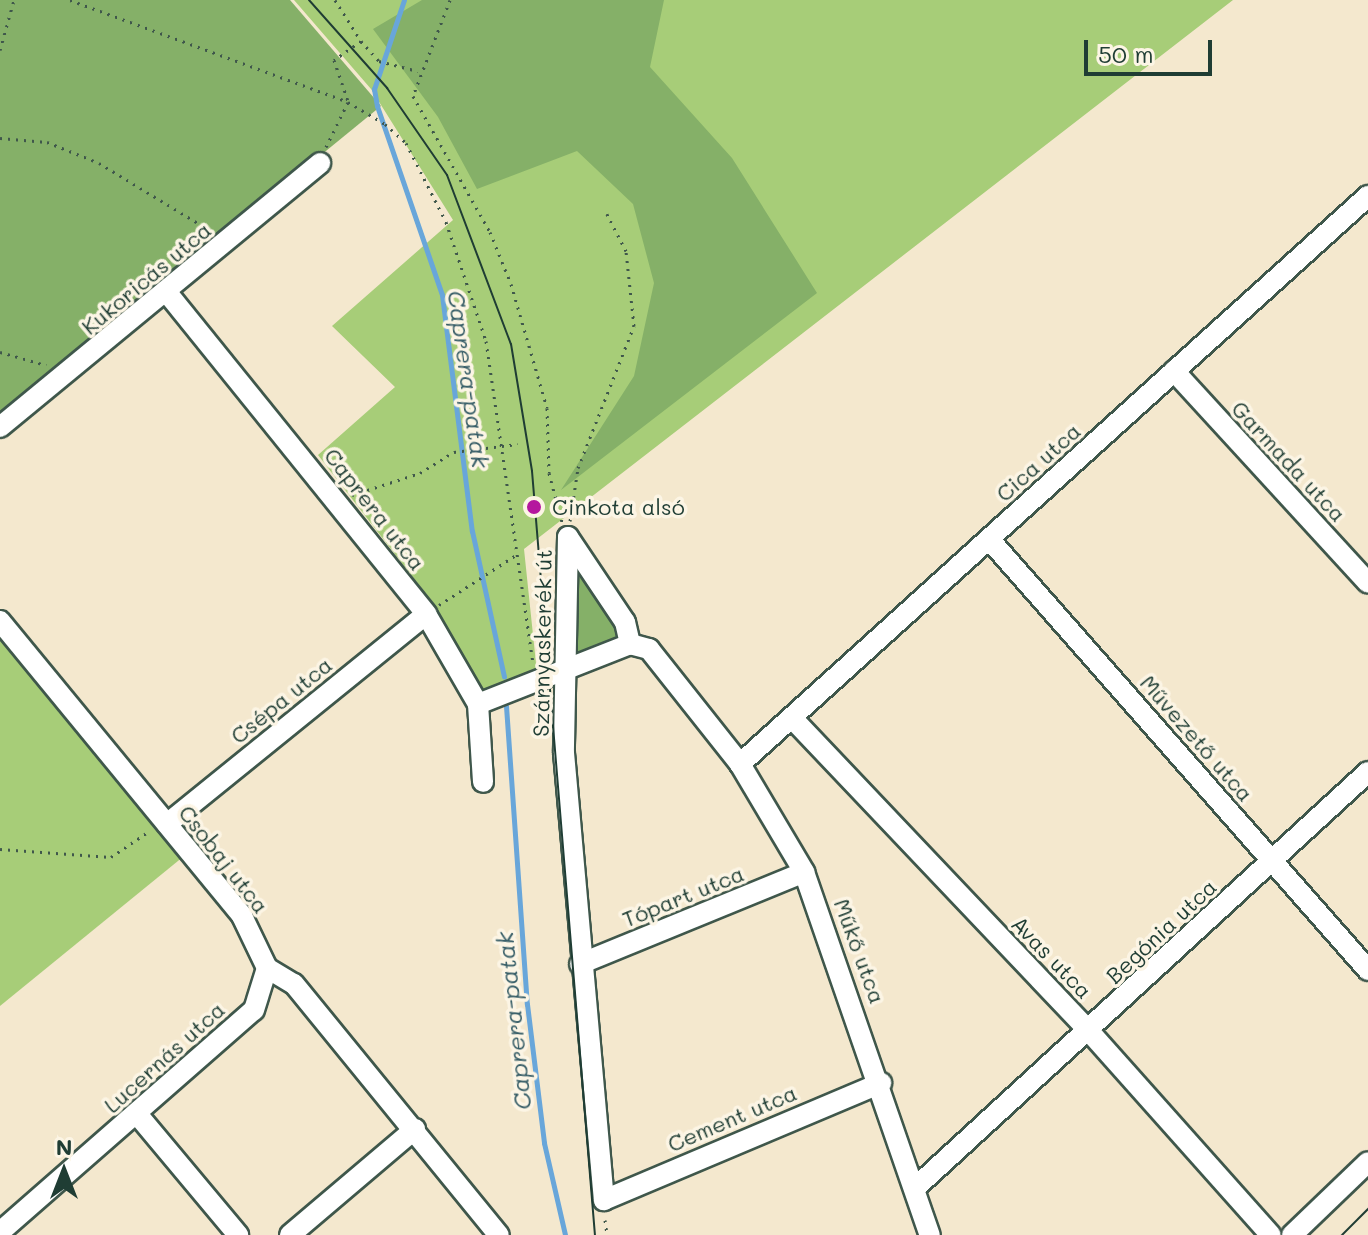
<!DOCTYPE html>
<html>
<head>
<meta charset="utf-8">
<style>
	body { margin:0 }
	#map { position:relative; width:1368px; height:1235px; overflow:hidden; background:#f4e8ce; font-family:Mali,sans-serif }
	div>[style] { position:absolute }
	.green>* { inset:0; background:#a7cd78 }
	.forest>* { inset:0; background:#85b068 }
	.stream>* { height:5px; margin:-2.5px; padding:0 2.5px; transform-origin:2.5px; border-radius:2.5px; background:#68a6da }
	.path>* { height:3px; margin-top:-1.5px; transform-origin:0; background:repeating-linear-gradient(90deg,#3f574b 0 2px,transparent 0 8px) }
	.roads { filter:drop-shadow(2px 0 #3f574b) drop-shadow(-2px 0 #3f574b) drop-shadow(0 2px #3f574b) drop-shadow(0 -2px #3f574b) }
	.street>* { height:20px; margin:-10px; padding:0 10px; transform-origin:10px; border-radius:10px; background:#fff }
	.tram>* { height:2px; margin:-1px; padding:0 1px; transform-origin:1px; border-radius:1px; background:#1f3d34 }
	.dots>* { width:22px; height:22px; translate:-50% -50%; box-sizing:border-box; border:4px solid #fcf5e5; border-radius:50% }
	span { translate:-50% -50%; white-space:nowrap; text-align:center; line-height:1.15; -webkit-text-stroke:7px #fcf5e5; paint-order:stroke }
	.street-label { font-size:22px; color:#1f3d34 }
	.poi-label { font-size:22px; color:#1f3d34 }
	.left { translate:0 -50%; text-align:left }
	.water-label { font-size:24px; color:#355c66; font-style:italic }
	.north { position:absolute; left:24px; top:1131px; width:80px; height:80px; -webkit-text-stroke:6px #fcf5e5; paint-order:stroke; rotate:0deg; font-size:22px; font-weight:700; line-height:32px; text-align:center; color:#1f3d34 }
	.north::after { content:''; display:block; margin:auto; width:28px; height:36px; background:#1f3d34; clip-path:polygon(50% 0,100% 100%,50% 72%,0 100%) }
	.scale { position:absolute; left:1084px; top:40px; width:128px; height:36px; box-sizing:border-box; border:4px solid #1f3d34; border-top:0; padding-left:10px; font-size:24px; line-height:28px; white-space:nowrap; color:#1f3d34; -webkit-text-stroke:6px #fcf5e5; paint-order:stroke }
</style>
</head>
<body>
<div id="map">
	<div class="green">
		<i style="clip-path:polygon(294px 0,1233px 0,524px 549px,537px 673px,481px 692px,432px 602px,318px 455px,395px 387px,332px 326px,453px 220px,371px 89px)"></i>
		<i style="clip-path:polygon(0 617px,189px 852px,0 1006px)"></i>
	</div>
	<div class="forest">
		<i style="clip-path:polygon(0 0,290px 0,381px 106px,0 417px)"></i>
		<i style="clip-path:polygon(422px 0,664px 0,650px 67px,732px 158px,817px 293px,561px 490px,634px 376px,654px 283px,633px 204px,577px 151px,477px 189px,438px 117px,373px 29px)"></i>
		<i style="clip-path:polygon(573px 565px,621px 626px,615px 640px,571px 657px)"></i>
	</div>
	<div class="stream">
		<i style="left:404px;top:0;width:94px;rotate:108.6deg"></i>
		<i style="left:374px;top:89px;width:17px;rotate:80deg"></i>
		<i style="left:377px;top:106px;width:200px;rotate:71deg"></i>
		<i style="left:442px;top:295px;width:238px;rotate:82.8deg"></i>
		<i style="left:472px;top:531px;width:149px;rotate:77.6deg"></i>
		<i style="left:506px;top:706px;width:299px;rotate:86deg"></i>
		<i style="left:527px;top:1004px;width:140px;rotate:83deg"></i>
		<i style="left:544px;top:1143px;width:94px;rotate:77.1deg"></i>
	</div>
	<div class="path">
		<i style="left:70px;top:0;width:296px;rotate:20.1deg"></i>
		<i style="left:335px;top:0;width:49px;rotate:57.6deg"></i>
		<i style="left:361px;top:41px;width:33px;rotate:145deg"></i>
		<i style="left:334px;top:60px;width:43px;rotate:71.1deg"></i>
		<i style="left:450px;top:0;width:103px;rotate:111.1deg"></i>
		<i style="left:413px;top:96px;width:156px;rotate:60.5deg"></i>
		<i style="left:490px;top:232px;width:56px;rotate:68deg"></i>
		<i style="left:511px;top:284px;width:129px;rotate:73.8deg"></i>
		<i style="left:547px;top:408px;width:65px;rotate:88.2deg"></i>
		<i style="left:549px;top:473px;width:51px;rotate:75.1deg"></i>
		<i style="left:361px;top:41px;width:27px;rotate:48deg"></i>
		<i style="left:379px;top:61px;width:40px;rotate:14.4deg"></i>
		<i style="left:0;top:50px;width:52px;rotate:-74.4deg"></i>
		<i style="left:0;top:138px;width:47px;rotate:4.9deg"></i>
		<i style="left:47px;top:142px;width:56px;rotate:22deg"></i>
		<i style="left:99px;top:163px;width:131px;rotate:31.3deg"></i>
		<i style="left:326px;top:147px;width:50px;rotate:-63.9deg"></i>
		<i style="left:348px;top:102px;width:43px;rotate:30.7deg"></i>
		<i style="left:385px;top:124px;width:28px;rotate:42deg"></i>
		<i style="left:406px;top:143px;width:89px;rotate:63.1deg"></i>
		<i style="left:446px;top:222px;width:126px;rotate:71.4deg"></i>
		<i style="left:486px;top:341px;width:327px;rotate:81.7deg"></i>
		<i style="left:0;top:352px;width:48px;rotate:15.8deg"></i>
		<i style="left:352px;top:495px;width:71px;rotate:-17.9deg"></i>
		<i style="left:420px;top:473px;width:40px;rotate:-32deg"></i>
		<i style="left:454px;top:452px;width:64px;rotate:-7.1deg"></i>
		<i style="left:570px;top:521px;width:54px;rotate:-81.4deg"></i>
		<i style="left:578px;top:468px;width:153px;rotate:-68.5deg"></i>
		<i style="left:634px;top:326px;width:75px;rotate:-96.1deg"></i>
		<i style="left:626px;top:251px;width:42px;rotate:-117.2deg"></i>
		<i style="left:439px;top:605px;width:95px;rotate:-33deg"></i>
		<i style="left:0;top:849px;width:111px;rotate:4.1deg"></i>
		<i style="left:111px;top:857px;width:45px;rotate:-34deg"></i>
		<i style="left:605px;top:1220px;width:15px;rotate:82deg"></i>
	</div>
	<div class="roads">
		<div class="street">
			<i style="left:169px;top:295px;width:410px;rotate:51.1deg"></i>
			<i style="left:426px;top:614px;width:104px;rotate:60deg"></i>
			<i style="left:478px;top:704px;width:78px;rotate:86.3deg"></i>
			<i style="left:1174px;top:371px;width:287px;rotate:47.5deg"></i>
			<i style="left:0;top:427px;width:415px;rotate:-39.5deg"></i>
			<i style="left:568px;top:537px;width:216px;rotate:91.1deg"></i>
			<i style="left:564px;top:753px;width:449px;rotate:84.9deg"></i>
			<i style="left:604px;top:1200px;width:301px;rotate:-22.9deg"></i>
			<i style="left:568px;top:537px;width:102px;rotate:56.2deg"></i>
			<i style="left:625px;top:622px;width:23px;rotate:77deg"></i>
			<i style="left:989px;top:539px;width:574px;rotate:48.67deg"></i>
			<i style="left:0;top:621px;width:382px;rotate:50.6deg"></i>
			<i style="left:242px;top:916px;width:58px;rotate:64.3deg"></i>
			<i style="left:267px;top:968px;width:31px;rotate:31deg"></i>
			<i style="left:294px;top:984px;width:324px;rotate:50.8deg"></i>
			<i style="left:478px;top:704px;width:163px;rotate:-21.5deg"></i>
			<i style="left:630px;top:644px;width:20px;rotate:15deg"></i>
			<i style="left:649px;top:649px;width:147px;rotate:51.6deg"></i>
			<i style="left:740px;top:764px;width:126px;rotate:59.3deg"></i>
			<i style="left:804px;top:872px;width:384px;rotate:70.9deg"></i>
			<i style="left:792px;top:718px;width:431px;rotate:46.5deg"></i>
			<i style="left:1089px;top:1031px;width:273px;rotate:48.3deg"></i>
			<i style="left:740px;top:764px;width:847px;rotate:-42.13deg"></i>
			<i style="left:167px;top:824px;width:333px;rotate:-39deg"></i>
			<i style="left:580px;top:964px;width:242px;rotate:-22.3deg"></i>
			<i style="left:137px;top:1114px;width:158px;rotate:50.1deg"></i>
			<i style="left:915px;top:1188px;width:615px;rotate:-42.56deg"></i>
			<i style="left:0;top:1232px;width:337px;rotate:-41.2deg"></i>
			<i style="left:254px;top:1010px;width:44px;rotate:-72.8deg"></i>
			<i style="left:290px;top:1235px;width:164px;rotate:-40.3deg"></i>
			<i style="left:1292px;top:1235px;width:105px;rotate:-43.8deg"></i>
		</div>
	</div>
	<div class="tram">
		<i style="left:309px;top:0;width:118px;rotate:48.4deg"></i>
		<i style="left:387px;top:88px;width:106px;rotate:55.4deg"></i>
		<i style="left:447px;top:175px;width:181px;rotate:69.3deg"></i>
		<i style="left:511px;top:344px;width:129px;rotate:80.6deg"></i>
		<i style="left:532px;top:471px;width:767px;rotate:85.29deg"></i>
		<i style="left:1342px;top:1235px;width:37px;rotate:-45deg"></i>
	</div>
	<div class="dots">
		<i style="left:534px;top:507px;background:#b5179e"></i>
	</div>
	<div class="street-label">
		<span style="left:146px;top:278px;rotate:-40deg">Kukoricás utca</span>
		<span style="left:1289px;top:461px;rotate:47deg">Garmada utca</span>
		<span style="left:1038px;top:462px;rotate:-42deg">Cica utca</span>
		<span style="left:375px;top:509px;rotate:52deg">Caprera utca</span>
		<span style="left:542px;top:643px;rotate:-89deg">Szárnyaskerék út</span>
		<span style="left:281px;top:700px;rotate:-39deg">Csépa utca</span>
		<span style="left:1197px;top:738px;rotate:49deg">Művezető utca</span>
		<span style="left:224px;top:859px;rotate:52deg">Csobaj utca</span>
		<span style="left:683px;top:896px;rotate:-22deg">Tópart utca</span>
		<span style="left:1161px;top:931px;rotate:-43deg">Begónia utca</span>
		<span style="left:860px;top:951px;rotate:70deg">Műkő utca</span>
		<span style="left:1052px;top:957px;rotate:46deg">Avas utca</span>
		<span style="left:164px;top:1057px;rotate:-42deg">Lucernás utca</span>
		<span style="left:732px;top:1118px;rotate:-23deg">Cement utca</span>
	</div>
	<div class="poi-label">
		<span class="left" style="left:552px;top:507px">Cinkota alsó</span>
	</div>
	<div class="water-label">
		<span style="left:469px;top:379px;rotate:82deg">Caprera-patak</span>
		<span style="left:513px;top:1021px;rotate:-96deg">Caprera-patak</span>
	</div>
	<div class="north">N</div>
	<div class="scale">50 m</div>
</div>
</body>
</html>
